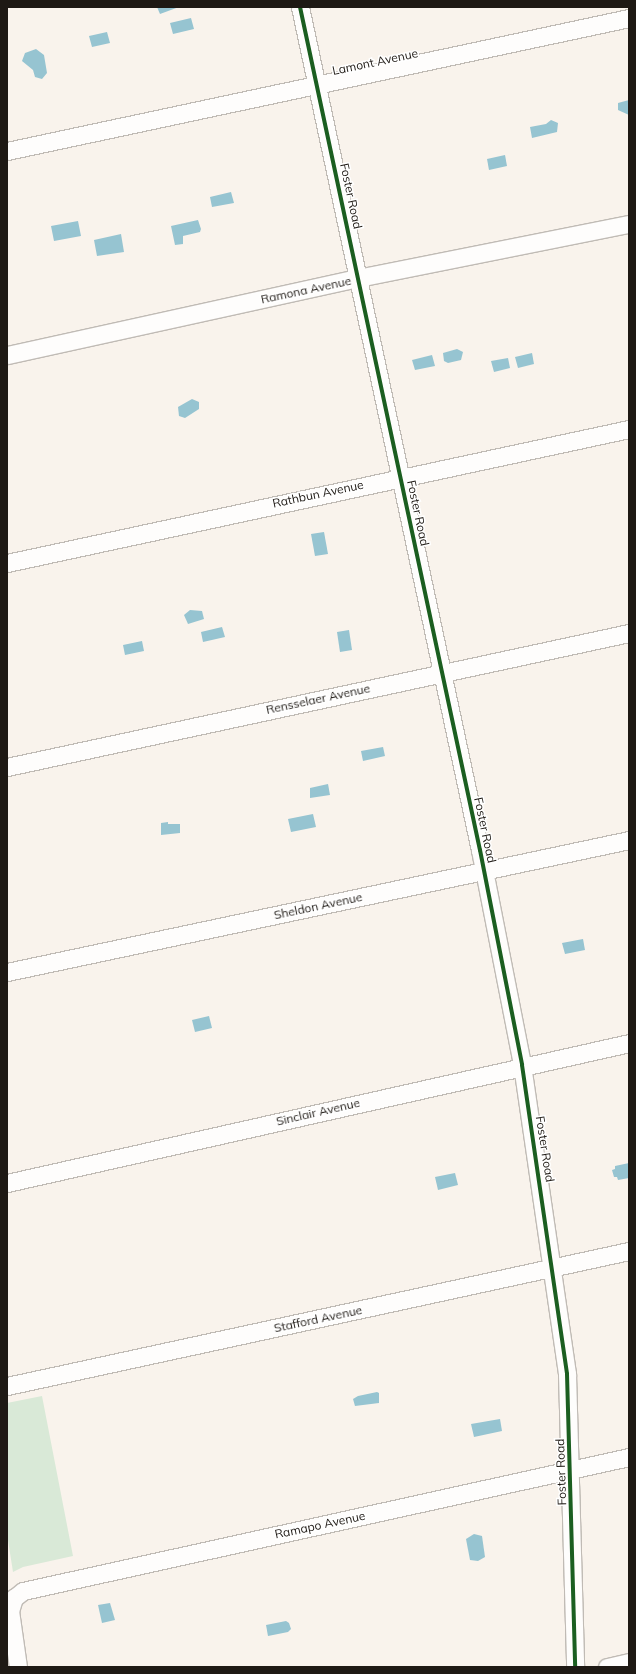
<!DOCTYPE html>
<html>
<head>
<meta charset="utf-8">
<style>
	body { margin:0 }
	#map { position:relative; width:636px; height:1674px; overflow:hidden; background:#f9f3ec; font-family:Mulish,sans-serif }
	div>[style] { position:absolute }
	.green>* { inset:0; background:#d9e9d7 }
	.water>* { inset:0; background:#96c4d1 }
	.roads { filter:drop-shadow(1px 0 #c0bbb5) drop-shadow(-1px 0 #c0bbb5) drop-shadow(0 1px #c0bbb5) drop-shadow(0 -1px #c0bbb5) }
	.minor>* { height:17px; margin:-8.5px; padding:0 8.5px; transform-origin:8.5px; border-radius:8.5px; background:#fefdfc }
	.cycleway>* { height:4px; margin:-2px; padding:0 2px; transform-origin:2px; border-radius:2px; background:#1b5e20 }
	span { translate:-50% -50%; white-space:nowrap; text-align:center; line-height:1.15; -webkit-text-stroke:3px #fff; paint-order:stroke }
	.street-label { font-size:12px; color:#1e1914 }
	.frame { position:absolute; inset:0; border:8px solid #1e1914; pointer-events:none }
</style>
</head>
<body>
<div id="map">
	<div class="green">
		<i style="clip-path:polygon(42px 1396px,73px 1556px,23px 1567px,13px 1572px,7px 1534px,7px 1403px)"></i>
	</div>
	<div class="water">
		<i style="clip-path:polygon(157px 7px,179px 7px,160px 14px)"></i>
		<i style="clip-path:polygon(191px 18px,194px 29px,173px 34px,170px 23px)"></i>
		<i style="clip-path:polygon(107px 32px,110px 43px,92px 47px,89px 36px)"></i>
		<i style="clip-path:polygon(36px 49px,44px 55px,47px 73px,42px 79px,35px 77px,33px 70px,22px 61px,25px 53px)"></i>
		<i style="clip-path:polygon(629px 100px,629px 115px,618px 110px,618px 103px)"></i>
		<i style="clip-path:polygon(551px 120px,558px 123px,557px 132px,532px 138px,530px 127px,546px 124px)"></i>
		<i style="clip-path:polygon(505px 155px,507px 166px,489px 170px,487px 159px)"></i>
		<i style="clip-path:polygon(231px 192px,234px 203px,212px 207px,210px 197px)"></i>
		<i style="clip-path:polygon(198px 220px,201px 229px,200px 232px,183px 236px,183px 244px,175px 245px,171px 226px)"></i>
		<i style="clip-path:polygon(78px 221px,81px 236px,54px 241px,51px 226px)"></i>
		<i style="clip-path:polygon(121px 234px,124px 252px,97px 256px,94px 240px)"></i>
		<i style="clip-path:polygon(457px 349px,463px 352px,461px 360px,448px 363px,444px 361px,443px 353px)"></i>
		<i style="clip-path:polygon(532px 353px,534px 364px,518px 368px,515px 357px)"></i>
		<i style="clip-path:polygon(432px 355px,435px 366px,415px 370px,412px 360px)"></i>
		<i style="clip-path:polygon(508px 358px,510px 368px,494px 372px,491px 361px)"></i>
		<i style="clip-path:polygon(192px 399px,199px 402px,199px 409px,185px 418px,179px 416px,178px 407px)"></i>
		<i style="clip-path:polygon(324px 532px,328px 554px,315px 556px,311px 534px)"></i>
		<i style="clip-path:polygon(190px 610px,202px 611px,204px 619px,188px 624px,184px 615px)"></i>
		<i style="clip-path:polygon(222px 627px,225px 637px,203px 642px,201px 632px)"></i>
		<i style="clip-path:polygon(349px 630px,352px 650px,340px 652px,337px 632px)"></i>
		<i style="clip-path:polygon(142px 641px,144px 651px,125px 655px,123px 645px)"></i>
		<i style="clip-path:polygon(383px 747px,385px 756px,363px 761px,361px 751px)"></i>
		<i style="clip-path:polygon(328px 784px,330px 795px,310px 798px,310px 788px)"></i>
		<i style="clip-path:polygon(313px 814px,316px 827px,291px 832px,288px 819px)"></i>
		<i style="clip-path:polygon(168px 822px,168px 824px,180px 824px,180px 833px,161px 835px,161px 823px)"></i>
		<i style="clip-path:polygon(583px 939px,585px 950px,565px 954px,562px 943px)"></i>
		<i style="clip-path:polygon(209px 1016px,212px 1028px,195px 1032px,192px 1020px)"></i>
		<i style="clip-path:polygon(629px 1163px,629px 1178px,618px 1180px,617px 1177px,614px 1177px,612px 1170px,615px 1169px,615px 1166px)"></i>
		<i style="clip-path:polygon(455px 1173px,458px 1185px,438px 1190px,435px 1177px)"></i>
		<i style="clip-path:polygon(377px 1392px,379px 1393px,379px 1403px,355px 1406px,353px 1399px,358px 1396px)"></i>
		<i style="clip-path:polygon(500px 1419px,502px 1431px,474px 1437px,471px 1424px)"></i>
		<i style="clip-path:polygon(474px 1534px,482px 1536px,485px 1557px,478px 1561px,470px 1560px,466px 1539px)"></i>
		<i style="clip-path:polygon(110px 1603px,115px 1620px,102px 1623px,98px 1605px)"></i>
		<i style="clip-path:polygon(286px 1621px,289px 1623px,291px 1629px,288px 1632px,268px 1636px,266px 1625px)"></i>
	</div>
	<div class="roads">
		<div class="minor">
			<i style="left:300px;top:7px;width:862px;rotate:77.95deg"></i>
			<i style="left:480px;top:850px;width:219px;rotate:78.9deg"></i>
			<i style="left:522px;top:1065px;width:312px;rotate:81.7deg"></i>
			<i style="left:567px;top:1374px;width:293px;rotate:88.4deg"></i>
			<i style="left:7px;top:151px;width:636px;rotate:-12.07deg"></i>
			<i style="left:7px;top:355px;width:359px;rotate:-12.4deg"></i>
			<i style="left:358px;top:278px;width:276px;rotate:-11.3deg"></i>
			<i style="left:7px;top:563px;width:636px;rotate:-12.16deg"></i>
			<i style="left:7px;top:767px;width:636px;rotate:-12.16deg"></i>
			<i style="left:7px;top:972px;width:636px;rotate:-11.98deg"></i>
			<i style="left:7px;top:1183px;width:638px;rotate:-12.68deg"></i>
			<i style="left:7px;top:1386px;width:636px;rotate:-12.25deg"></i>
			<i style="left:18px;top:1667px;width:57px;rotate:-98.1deg"></i>
			<i style="left:10px;top:1611px;width:14px;rotate:-73deg"></i>
			<i style="left:14px;top:1598px;width:11px;rotate:-38deg"></i>
			<i style="left:23px;top:1591px;width:621px;rotate:-12.47deg"></i>
			<i style="left:607px;top:1667px;width:23px;rotate:-13deg"></i>
		</div>
	</div>
	<div class="cycleway">
		<i style="left:300px;top:7px;width:862px;rotate:77.95deg"></i>
		<i style="left:480px;top:850px;width:219px;rotate:78.9deg"></i>
		<i style="left:522px;top:1065px;width:312px;rotate:81.7deg"></i>
		<i style="left:567px;top:1374px;width:293px;rotate:88.4deg"></i>
	</div>
	<div class="street-label">
		<span style="left:375px;top:62px;rotate:-12deg">Lamont Avenue</span>
		<span style="left:351px;top:196px;rotate:78deg">Foster Road</span>
		<span style="left:306px;top:290px;rotate:-12deg">Ramona Avenue</span>
		<span style="left:318px;top:494px;rotate:-12deg">Rathbun Avenue</span>
		<span style="left:418px;top:513px;rotate:78deg">Foster Road</span>
		<span style="left:318px;top:699px;rotate:-12deg">Rensselaer Avenue</span>
		<span style="left:485px;top:830px;rotate:78deg">Foster Road</span>
		<span style="left:318px;top:906px;rotate:-12deg">Sheldon Avenue</span>
		<span style="left:318px;top:1112px;rotate:-13deg">Sinclair Avenue</span>
		<span style="left:545px;top:1149px;rotate:81deg">Foster Road</span>
		<span style="left:318px;top:1319px;rotate:-12deg">Stafford Avenue</span>
		<span style="left:561px;top:1472px;rotate:-92deg">Foster Road</span>
		<span style="left:320px;top:1525px;rotate:-12deg">Ramapo Avenue</span>
	</div>
	<div class="frame"></div>
</div>
</body>
</html>
